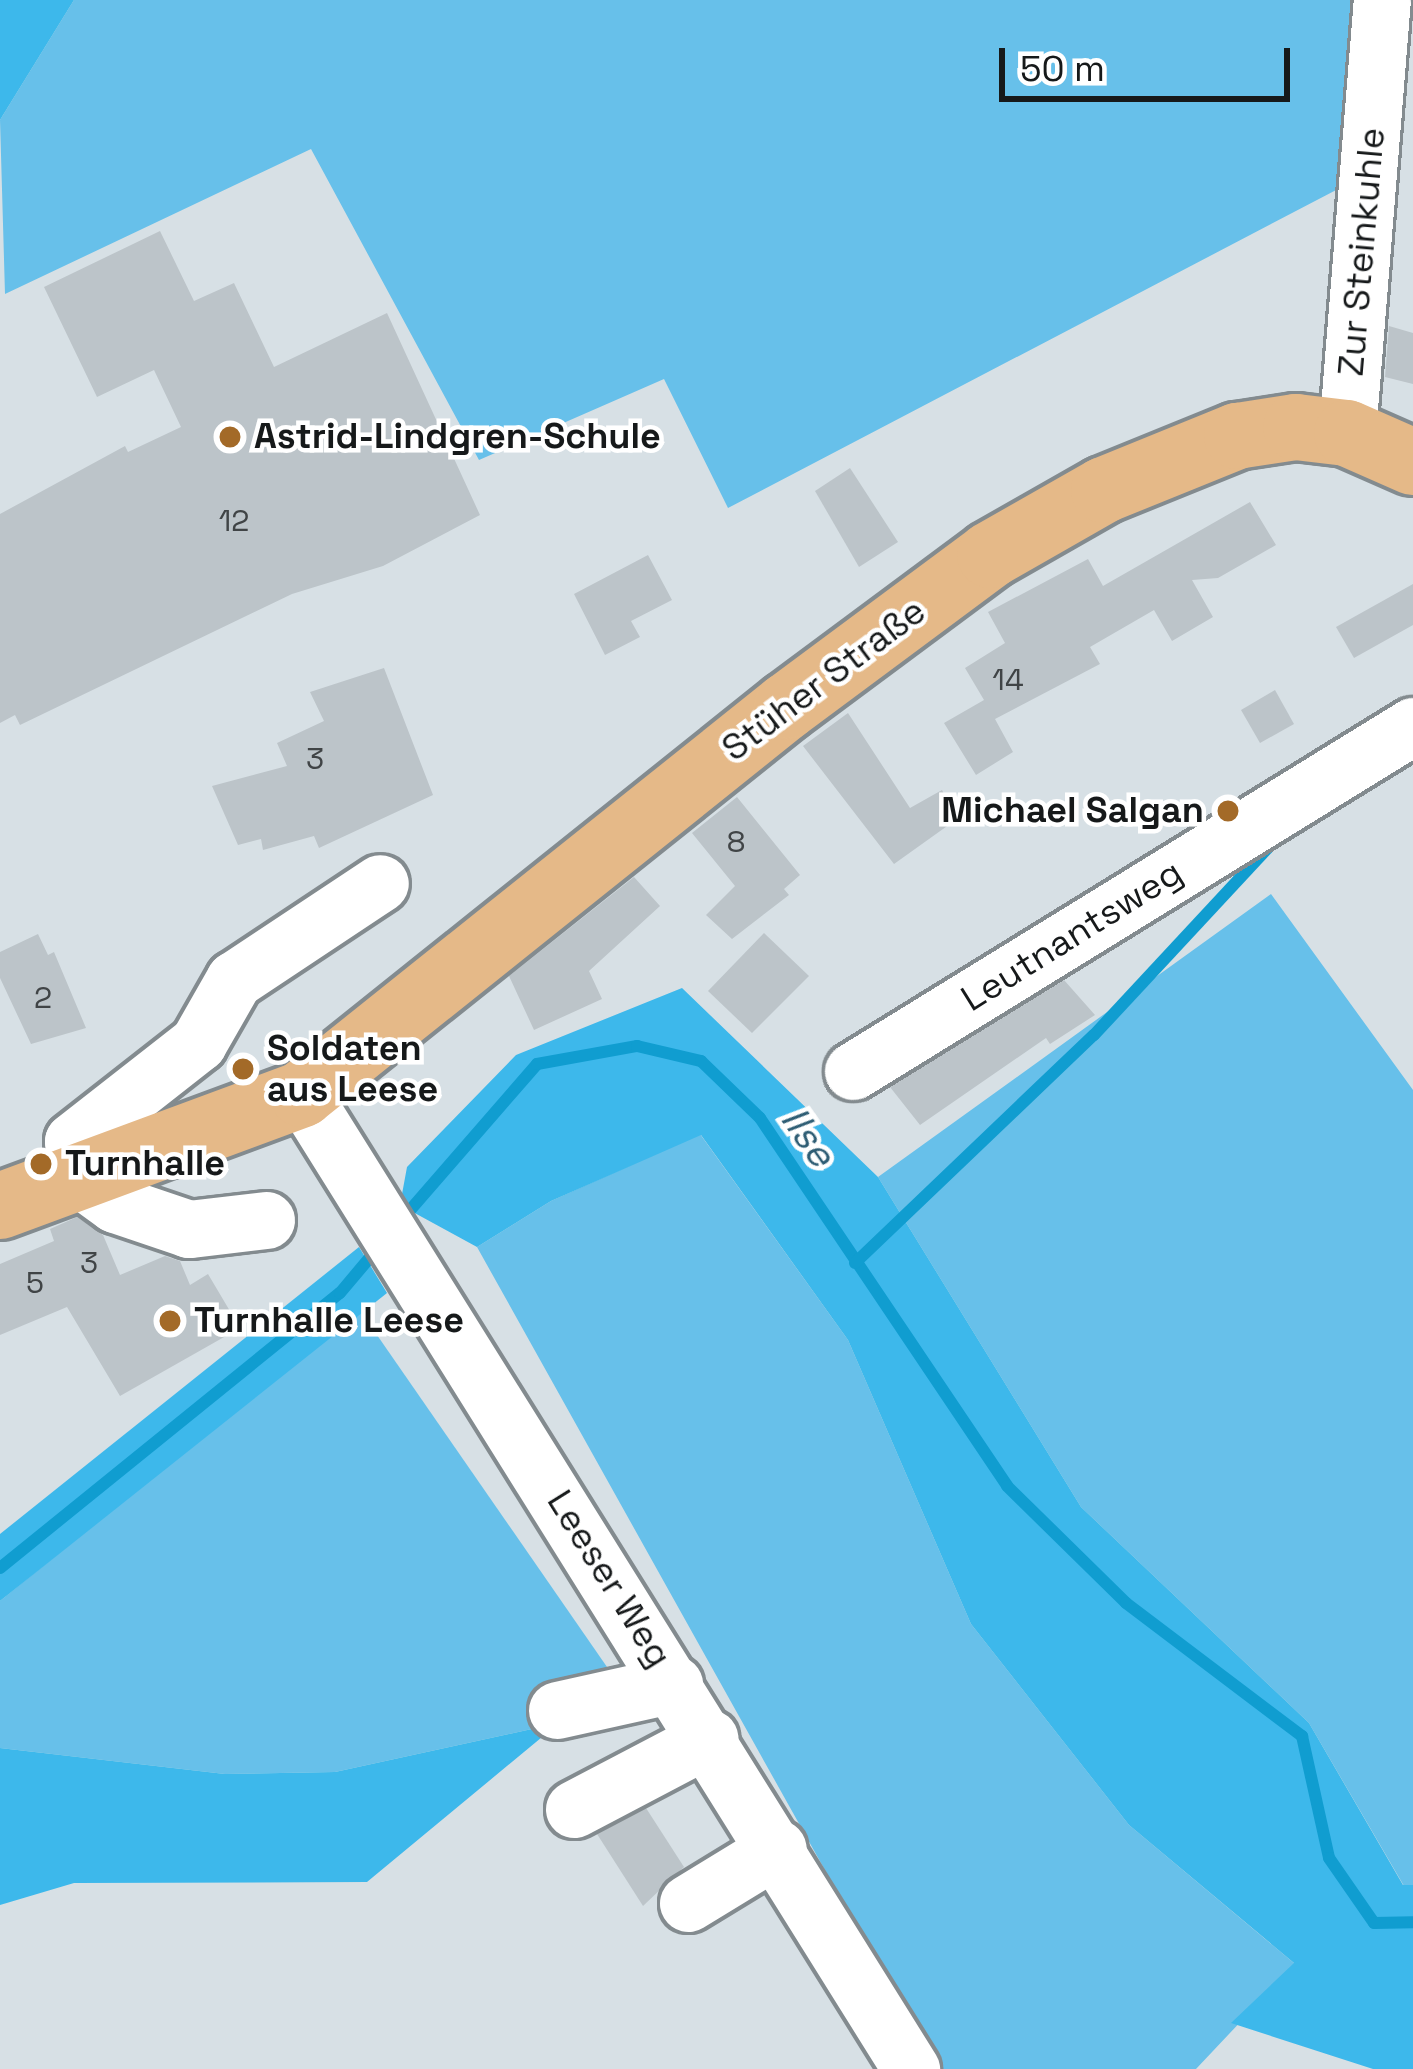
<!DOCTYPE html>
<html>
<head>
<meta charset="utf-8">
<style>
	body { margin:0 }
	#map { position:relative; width:1413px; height:2069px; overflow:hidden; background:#d7e0e5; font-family:"Space Grotesk",sans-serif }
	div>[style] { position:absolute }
	.green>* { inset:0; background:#67c0ea }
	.forest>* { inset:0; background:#3db8eb }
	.stream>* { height:12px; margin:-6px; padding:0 6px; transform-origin:6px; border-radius:6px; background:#109dd0 }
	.building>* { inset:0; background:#bcc4c9 }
	.roads { filter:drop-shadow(3px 0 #838b8f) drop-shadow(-3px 0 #838b8f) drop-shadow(0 3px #838b8f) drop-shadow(0 -3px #838b8f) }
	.minor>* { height:57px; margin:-28.5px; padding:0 28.5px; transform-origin:28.5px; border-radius:28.5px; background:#fff }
	.major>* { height:66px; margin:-33px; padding:0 33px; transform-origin:33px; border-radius:33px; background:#e5b988 }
	.dots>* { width:33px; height:33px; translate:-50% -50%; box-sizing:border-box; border:6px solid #fff; border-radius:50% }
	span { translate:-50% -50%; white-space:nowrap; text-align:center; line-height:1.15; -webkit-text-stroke:9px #fff; paint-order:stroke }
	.number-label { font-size:30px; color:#404446 }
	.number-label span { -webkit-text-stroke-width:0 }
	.street-label { font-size:36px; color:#16191a }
	.poi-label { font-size:36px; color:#16191a; font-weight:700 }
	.left { translate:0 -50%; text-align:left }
	.right { translate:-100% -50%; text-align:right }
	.water-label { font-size:39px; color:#2e5d74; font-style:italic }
	.scale { position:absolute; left:999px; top:48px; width:291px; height:54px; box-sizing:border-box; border:6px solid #16191a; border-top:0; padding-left:15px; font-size:36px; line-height:42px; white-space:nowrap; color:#16191a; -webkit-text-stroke:9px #fff; paint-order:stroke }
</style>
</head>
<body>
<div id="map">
	<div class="green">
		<i style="clip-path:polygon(74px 0,1353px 0,1340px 188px,728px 508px,664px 379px,479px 460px,311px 149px,5px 294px,0 120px)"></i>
		<i style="clip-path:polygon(1271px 894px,1413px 1090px,1413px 1885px,1404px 1886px,1309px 1723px,1081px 1507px,878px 1177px)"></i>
		<i style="clip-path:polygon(700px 1134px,848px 1340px,971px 1624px,1129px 1825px,1295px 1964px,1196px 2069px,936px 2069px,477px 1247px,551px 1201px)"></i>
		<i style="clip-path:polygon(359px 1309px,625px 1693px,559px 1723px,335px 1772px,225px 1774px,0 1748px,0 1601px)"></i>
	</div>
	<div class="forest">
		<i style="clip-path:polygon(0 0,74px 0,0 120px)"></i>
		<i style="clip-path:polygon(682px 988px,878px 1177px,1081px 1507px,1309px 1723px,1403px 1885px,1413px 1885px,1413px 2069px,1373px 2069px,1231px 2023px,1294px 1963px,1129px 1825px,971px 1624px,848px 1340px,701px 1135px,551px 1201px,477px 1247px,400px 1205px,407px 1167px,516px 1055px)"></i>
		<i style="clip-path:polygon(359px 1247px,387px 1293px,0 1601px,0 1534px)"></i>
		<i style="clip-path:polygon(559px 1723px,367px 1882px,74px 1883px,0 1905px,0 1748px,225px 1774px,335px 1772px)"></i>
	</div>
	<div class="stream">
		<i style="left:398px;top:1224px;width:212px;rotate:-49deg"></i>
		<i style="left:537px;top:1064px;width:102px;rotate:-10.2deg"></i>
		<i style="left:637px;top:1046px;width:66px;rotate:13.2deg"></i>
		<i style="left:701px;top:1061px;width:82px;rotate:44deg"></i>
		<i style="left:760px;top:1118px;width:443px;rotate:56.1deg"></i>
		<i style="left:1007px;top:1486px;width:167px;rotate:44.5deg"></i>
		<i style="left:1126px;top:1603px;width:221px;rotate:37.1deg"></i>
		<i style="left:1302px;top:1736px;width:125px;rotate:77.5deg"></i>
		<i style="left:1329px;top:1858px;width:79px;rotate:55.3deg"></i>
		<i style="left:1374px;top:1923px;width:39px;rotate:-1deg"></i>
		<i style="left:855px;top:1263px;width:330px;rotate:-43.7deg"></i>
		<i style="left:1094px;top:1035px;width:269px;rotate:-47.1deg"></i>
		<i style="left:0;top:1568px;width:437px;rotate:-39deg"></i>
		<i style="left:340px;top:1293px;width:57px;rotate:-49.9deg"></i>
	</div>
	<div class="building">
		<i style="clip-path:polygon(160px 231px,194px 301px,234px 283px,274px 367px,387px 313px,480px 515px,383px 566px,292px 594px,20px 725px,15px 715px,0 723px,0 514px,125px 446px,128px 452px,181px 427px,154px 370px,97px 397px,44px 287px)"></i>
		<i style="clip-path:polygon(1389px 326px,1413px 333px,1413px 384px,1385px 377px)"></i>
		<i style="clip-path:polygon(850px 468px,898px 542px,859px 567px,815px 491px)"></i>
		<i style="clip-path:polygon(1250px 502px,1276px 545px,1218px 578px,1192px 580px,1213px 617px,1172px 641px,1154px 610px,1090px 647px,1100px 664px,995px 719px,1013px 752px,976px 775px,944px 723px,984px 700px,965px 668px,1005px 643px,988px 612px,1088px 559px,1103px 586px)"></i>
		<i style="clip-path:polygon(648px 555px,672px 600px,631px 621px,640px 637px,605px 655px,574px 594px)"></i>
		<i style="clip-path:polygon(1413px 584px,1413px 625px,1354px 658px,1336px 627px)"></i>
		<i style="clip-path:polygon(384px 668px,433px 795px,319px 848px,314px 836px,263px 850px,261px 839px,238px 845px,212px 786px,287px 766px,277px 743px,324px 721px,310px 692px)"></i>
		<i style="clip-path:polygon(1275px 690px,1294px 724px,1260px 743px,1241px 710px)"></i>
		<i style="clip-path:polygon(848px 713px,910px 808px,942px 790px,957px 819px,894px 864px,803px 746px)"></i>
		<i style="clip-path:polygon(737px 797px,800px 875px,784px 889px,789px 895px,732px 939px,706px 915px,735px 886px,692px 833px)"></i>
		<i style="clip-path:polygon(634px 877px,660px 906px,589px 971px,602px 999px,534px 1030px,509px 976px)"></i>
		<i style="clip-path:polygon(764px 933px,809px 976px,752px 1033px,708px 991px)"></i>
		<i style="clip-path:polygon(38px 934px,48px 955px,54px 952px,86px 1028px,31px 1044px,0 978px,0 952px)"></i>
		<i style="clip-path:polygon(1064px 980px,1095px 1015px,1050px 1044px,1046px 1038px,920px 1125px,890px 1087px)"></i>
		<i style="clip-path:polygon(77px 1217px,103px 1235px,120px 1275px,165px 1256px,180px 1261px,190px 1285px,208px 1274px,240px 1328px,120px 1396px,67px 1307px,0 1335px,0 1264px,54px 1241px,50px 1229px)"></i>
		<i style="clip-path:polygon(646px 1808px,684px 1867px,643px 1906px,597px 1834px)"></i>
	</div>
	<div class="roads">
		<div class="minor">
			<i style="left:1347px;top:433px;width:434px;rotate:-85.4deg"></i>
			<i style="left:853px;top:1071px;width:658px;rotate:-31.64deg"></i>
			<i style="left:302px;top:1094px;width:1150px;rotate:58.01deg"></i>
			<i style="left:266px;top:1220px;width:78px;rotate:173.3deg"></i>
			<i style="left:189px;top:1229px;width:78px;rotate:-161.3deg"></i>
			<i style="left:115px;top:1204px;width:46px;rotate:-143.9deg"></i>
			<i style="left:78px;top:1177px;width:36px;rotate:-98deg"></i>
			<i style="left:73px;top:1141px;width:159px;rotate:-38.1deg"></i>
			<i style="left:198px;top:1043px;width:73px;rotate:-60.3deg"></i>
			<i style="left:234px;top:980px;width:175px;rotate:-33.6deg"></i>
			<i style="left:557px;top:1710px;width:120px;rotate:-12.5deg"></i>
			<i style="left:574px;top:1809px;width:153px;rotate:-27.7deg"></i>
			<i style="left:688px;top:1903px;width:105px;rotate:-31.4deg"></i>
		</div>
		<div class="major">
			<i style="left:0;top:1206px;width:322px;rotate:-20.3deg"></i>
			<i style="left:302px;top:1094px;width:621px;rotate:-38.66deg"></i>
			<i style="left:787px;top:706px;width:253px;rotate:-36.6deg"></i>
			<i style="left:990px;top:555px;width:131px;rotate:-29.7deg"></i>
			<i style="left:1104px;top:490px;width:144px;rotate:-22.1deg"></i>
			<i style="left:1237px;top:436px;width:60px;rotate:-8.7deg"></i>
			<i style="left:1296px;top:427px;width:51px;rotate:6.7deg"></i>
			<i style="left:1347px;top:433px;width:72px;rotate:23.7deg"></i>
		</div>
	</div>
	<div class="dots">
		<i style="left:230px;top:437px;background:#a36a28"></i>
		<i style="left:1228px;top:811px;background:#a36a28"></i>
		<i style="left:243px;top:1069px;background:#a36a28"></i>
		<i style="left:41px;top:1164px;background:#a36a28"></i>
		<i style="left:170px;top:1321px;background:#a36a28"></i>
	</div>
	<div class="number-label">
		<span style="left:234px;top:521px">12</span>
		<span style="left:1008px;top:680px">14</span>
		<span style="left:315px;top:759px">3</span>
		<span style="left:736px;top:842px">8</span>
		<span style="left:43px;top:998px">2</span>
		<span style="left:89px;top:1263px">3</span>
		<span style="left:35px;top:1283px">5</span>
	</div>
	<div class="street-label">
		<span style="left:1362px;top:252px;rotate:-85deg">Zur Steinkuhle</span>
		<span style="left:824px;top:680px;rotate:-37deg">Stüher Straße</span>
		<span style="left:1072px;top:936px;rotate:-32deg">Leutnantsweg</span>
		<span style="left:609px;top:1579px;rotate:58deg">Leeser Weg</span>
	</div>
	<div class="poi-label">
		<span class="left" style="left:254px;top:437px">Astrid-Lindgren-Schule</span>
		<span class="right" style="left:1204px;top:811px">Michael Salgan</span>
		<span class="left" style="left:267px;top:1069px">Soldaten<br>aus Leese</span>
		<span class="left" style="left:65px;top:1164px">Turnhalle</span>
		<span class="left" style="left:194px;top:1321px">Turnhalle Leese</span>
	</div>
	<div class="water-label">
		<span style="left:808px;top:1137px;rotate:55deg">Ilse</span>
	</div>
	<div class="scale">50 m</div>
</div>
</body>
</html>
